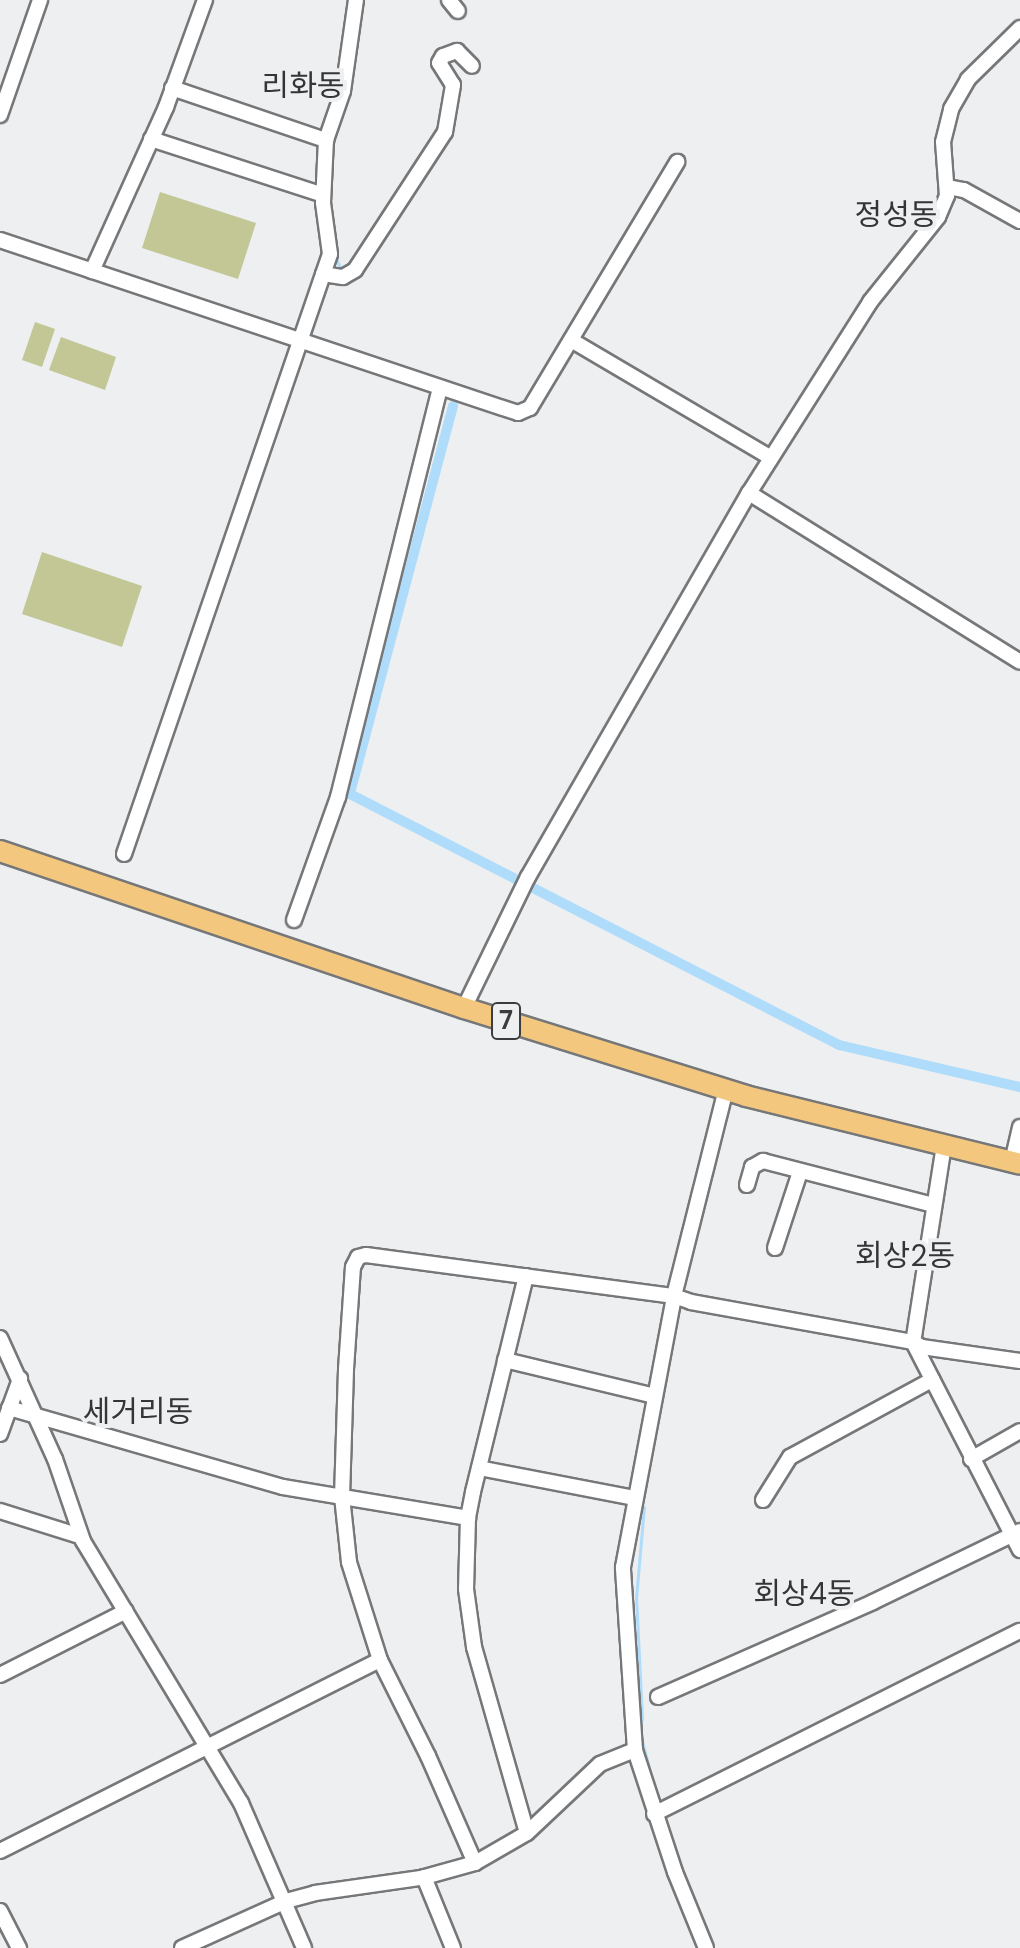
<!DOCTYPE html>
<html>
<head>
<meta charset="utf-8">
<style>
	body { margin:0 }
	#map { position:relative; width:1020px; height:1948px; overflow:hidden; background:#edeff1; font-family:"DM Sans","Noto Sans KR",sans-serif }
	div>[style] { position:absolute }
	.green>* { inset:0; background:#c2c795 }
	.stream>* { height:3px; margin:-1.5px; padding:0 1.5px; transform-origin:1.5px; border-radius:1.5px; background:#afdcfa }
	.canal>* { height:10px; margin:-5px; padding:0 5px; transform-origin:5px; border-radius:5px; background:#afdcfa }
	.roads { filter:drop-shadow(2px 0 #767779) drop-shadow(-2px 0 #767779) drop-shadow(0 2px #767779) drop-shadow(0 -2px #767779) }
	.minor>* { height:14px; margin:-7px; padding:0 7px; transform-origin:7px; border-radius:7px; background:#fff }
	.highway>* { height:20px; margin:-10px; padding:0 10px; transform-origin:10px; border-radius:10px; background:#f4c77e }
	span { translate:-50% -50%; white-space:nowrap; text-align:center; line-height:1.15; -webkit-text-stroke:8px #edeff1; paint-order:stroke }
	.shield-label span { padding:2px 6px; background:#edeff1; border:2px solid; border-radius:6px; -webkit-text-stroke-width:0 }
	.shield-label { font-size:26px; color:#3b3c3d; font-weight:700 }
	.neighbourhood-label { font-size:30px; color:#343537 }
</style>
</head>
<body>
<div id="map">
	<div class="green">
		<i style="clip-path:polygon(160px 192px,256px 223px,238px 279px,142px 248px)"></i>
		<i style="clip-path:polygon(35px 322px,55px 329px,42px 367px,22px 360px)"></i>
		<i style="clip-path:polygon(61px 337px,116px 357px,105px 390px,49px 370px)"></i>
		<i style="clip-path:polygon(42px 552px,142px 586px,122px 647px,22px 614px)"></i>
	</div>
	<div class="stream">
		<i style="left:335px;top:256px;width:13px;rotate:67deg"></i>
		<i style="left:639px;top:1726px;width:8px;rotate:-67deg"></i>
		<i style="left:642px;top:1719px;width:121px;rotate:-92.8deg"></i>
		<i style="left:636px;top:1598px;width:91px;rotate:-85deg"></i>
		<i style="left:641px;top:1737px;width:40px;rotate:75.6deg"></i>
	</div>
	<div class="canal">
		<i style="left:453px;top:406px;width:401px;rotate:104.9deg"></i>
		<i style="left:350px;top:794px;width:550px;rotate:27.17deg"></i>
		<i style="left:839px;top:1045px;width:186px;rotate:13.1deg"></i>
	</div>
	<div class="roads">
		<div class="minor">
			<i style="left:449px;top:0;width:14px;rotate:51deg"></i>
			<i style="left:172px;top:88px;width:163px;rotate:18.7deg"></i>
			<i style="left:0;top:115px;width:122px;rotate:-70.8deg"></i>
			<i style="left:151px;top:139px;width:181px;rotate:18deg"></i>
			<i style="left:948px;top:187px;width:16px;rotate:11deg"></i>
			<i style="left:964px;top:190px;width:64px;rotate:29deg"></i>
			<i style="left:0;top:240px;width:546px;rotate:18.47deg"></i>
			<i style="left:518px;top:413px;width:13px;rotate:-23deg"></i>
			<i style="left:530px;top:408px;width:287px;rotate:-59.1deg"></i>
			<i style="left:92px;top:271px;width:180px;rotate:-65.7deg"></i>
			<i style="left:166px;top:107px;width:114px;rotate:-70deg"></i>
			<i style="left:323px;top:274px;width:20px;rotate:9deg"></i>
			<i style="left:343px;top:277px;width:14px;rotate:-30deg"></i>
			<i style="left:355px;top:270px;width:165px;rotate:-56.9deg"></i>
			<i style="left:445px;top:132px;width:48px;rotate:-80.3deg"></i>
			<i style="left:453px;top:85px;width:26px;rotate:-122deg"></i>
			<i style="left:439px;top:63px;width:8px;rotate:-60deg"></i>
			<i style="left:443px;top:56px;width:15px;rotate:-20deg"></i>
			<i style="left:457px;top:51px;width:21px;rotate:45deg"></i>
			<i style="left:571px;top:340px;width:232px;rotate:30.5deg"></i>
			<i style="left:749px;top:493px;width:319px;rotate:31.9deg"></i>
			<i style="left:124px;top:854px;width:634px;rotate:-71.05deg"></i>
			<i style="left:330px;top:254px;width:51px;rotate:-97.8deg"></i>
			<i style="left:323px;top:203px;width:63px;rotate:-87.3deg"></i>
			<i style="left:326px;top:140px;width:52px;rotate:-70.9deg"></i>
			<i style="left:343px;top:91px;width:92px;rotate:-81.9deg"></i>
			<i style="left:294px;top:920px;width:131px;rotate:-70.3deg"></i>
			<i style="left:338px;top:797px;width:422px;rotate:-76deg"></i>
			<i style="left:464px;top:1008px;width:146px;rotate:-64deg"></i>
			<i style="left:528px;top:877px;width:443px;rotate:-60.1deg"></i>
			<i style="left:749px;top:493px;width:226px;rotate:-57.6deg"></i>
			<i style="left:870px;top:302px;width:109px;rotate:-51.3deg"></i>
			<i style="left:938px;top:217px;width:23px;rotate:-67deg"></i>
			<i style="left:947px;top:196px;width:54px;rotate:-94.2deg"></i>
			<i style="left:943px;top:142px;width:34px;rotate:-76deg"></i>
			<i style="left:951px;top:109px;width:34px;rotate:-60deg"></i>
			<i style="left:968px;top:79px;width:73px;rotate:-44.4deg"></i>
			<i style="left:944px;top:1145px;width:199px;rotate:98.9deg"></i>
			<i style="left:913px;top:1342px;width:234px;rotate:62.8deg"></i>
			<i style="left:1012px;top:1162px;width:36px;rotate:-77deg"></i>
			<i style="left:747px;top:1185px;width:19px;rotate:-74deg"></i>
			<i style="left:752px;top:1167px;width:13px;rotate:-29deg"></i>
			<i style="left:763px;top:1161px;width:176px;rotate:14.5deg"></i>
			<i style="left:775px;top:1248px;width:80px;rotate:-71.8deg"></i>
			<i style="left:526px;top:1276px;width:222px;rotate:103.8deg"></i>
			<i style="left:473px;top:1492px;width:26px;rotate:101deg"></i>
			<i style="left:468px;top:1518px;width:71px;rotate:91.6deg"></i>
			<i style="left:466px;top:1589px;width:59px;rotate:82.1deg"></i>
			<i style="left:474px;top:1647px;width:193px;rotate:74.1deg"></i>
			<i style="left:0;top:1338px;width:133px;rotate:65.6deg"></i>
			<i style="left:55px;top:1459px;width:87px;rotate:71.1deg"></i>
			<i style="left:83px;top:1541px;width:306px;rotate:58.9deg"></i>
			<i style="left:241px;top:1803px;width:158px;rotate:66.5deg"></i>
			<i style="left:505px;top:1360px;width:154px;rotate:13.5deg"></i>
			<i style="left:9px;top:1408px;width:285px;rotate:16.1deg"></i>
			<i style="left:283px;top:1487px;width:188px;rotate:9.5deg"></i>
			<i style="left:0;top:1434px;width:59px;rotate:-70deg"></i>
			<i style="left:971px;top:1459px;width:56px;rotate:-29.7deg"></i>
			<i style="left:479px;top:1468px;width:159px;rotate:10.9deg"></i>
			<i style="left:763px;top:1500px;width:51px;rotate:-57.9deg"></i>
			<i style="left:790px;top:1457px;width:162px;rotate:-28.5deg"></i>
			<i style="left:0;top:1511px;width:84px;rotate:17.4deg"></i>
			<i style="left:0;top:1675px;width:141px;rotate:-26.9deg"></i>
			<i style="left:658px;top:1697px;width:235px;rotate:-23.8deg"></i>
			<i style="left:873px;top:1602px;width:163px;rotate:-25.8deg"></i>
			<i style="left:654px;top:1814px;width:409px;rotate:-26.6deg"></i>
			<i style="left:0;top:1851px;width:425px;rotate:-26.7deg"></i>
			<i style="left:475px;top:1863px;width:117px;rotate:-113.7deg"></i>
			<i style="left:428px;top:1756px;width:107px;rotate:-116.6deg"></i>
			<i style="left:380px;top:1660px;width:103px;rotate:-107.6deg"></i>
			<i style="left:349px;top:1562px;width:65px;rotate:-96.1deg"></i>
			<i style="left:342px;top:1497px;width:128px;rotate:-88.2deg"></i>
			<i style="left:346px;top:1369px;width:102px;rotate:-86.1deg"></i>
			<i style="left:353px;top:1267px;width:11px;rotate:-63deg"></i>
			<i style="left:358px;top:1257px;width:8px;rotate:-14deg"></i>
			<i style="left:366px;top:1255px;width:311px;rotate:7.6deg"></i>
			<i style="left:674px;top:1296px;width:18px;rotate:19deg"></i>
			<i style="left:691px;top:1302px;width:226px;rotate:10.2deg"></i>
			<i style="left:913px;top:1342px;width:10px;rotate:29deg"></i>
			<i style="left:922px;top:1347px;width:99px;rotate:8.1deg"></i>
			<i style="left:424px;top:1877px;width:77px;rotate:67.8deg"></i>
			<i style="left:0;top:1911px;width:42px;rotate:62.8deg"></i>
			<i style="left:182px;top:1948px;width:114px;rotate:-24.3deg"></i>
			<i style="left:286px;top:1901px;width:30px;rotate:-15deg"></i>
			<i style="left:315px;top:1893px;width:107px;rotate:-8.1deg"></i>
			<i style="left:421px;top:1878px;width:56px;rotate:-15.5deg"></i>
			<i style="left:475px;top:1863px;width:60px;rotate:-30deg"></i>
			<i style="left:527px;top:1833px;width:100px;rotate:-43.4deg"></i>
			<i style="left:600px;top:1764px;width:38px;rotate:-22deg"></i>
			<i style="left:706px;top:1948px;width:82px;rotate:-112.2deg"></i>
			<i style="left:675px;top:1872px;width:128px;rotate:-108.2deg"></i>
			<i style="left:635px;top:1750px;width:183px;rotate:-93.8deg"></i>
			<i style="left:623px;top:1567px;width:276px;rotate:-79.3deg"></i>
			<i style="left:674px;top:1296px;width:213px;rotate:-75.9deg"></i>
		</div>
		<div class="highway">
			<i style="left:0;top:851px;width:490px;rotate:18.7deg"></i>
			<i style="left:464px;top:1008px;width:295px;rotate:17.3deg"></i>
			<i style="left:746px;top:1096px;width:282px;rotate:13.9deg"></i>
		</div>
	</div>
	<div class="shield-label">
		<span style="left:506px;top:1021px">7</span>
	</div>
	<div class="neighbourhood-label">
		<span style="left:303px;top:86px">리화동</span>
		<span style="left:896px;top:215px">정성동</span>
		<span style="left:905px;top:1256px">회상2동</span>
		<span style="left:138px;top:1412px">세거리동</span>
		<span style="left:804px;top:1594px">회상4동</span>
	</div>
</div>
</body>
</html>
